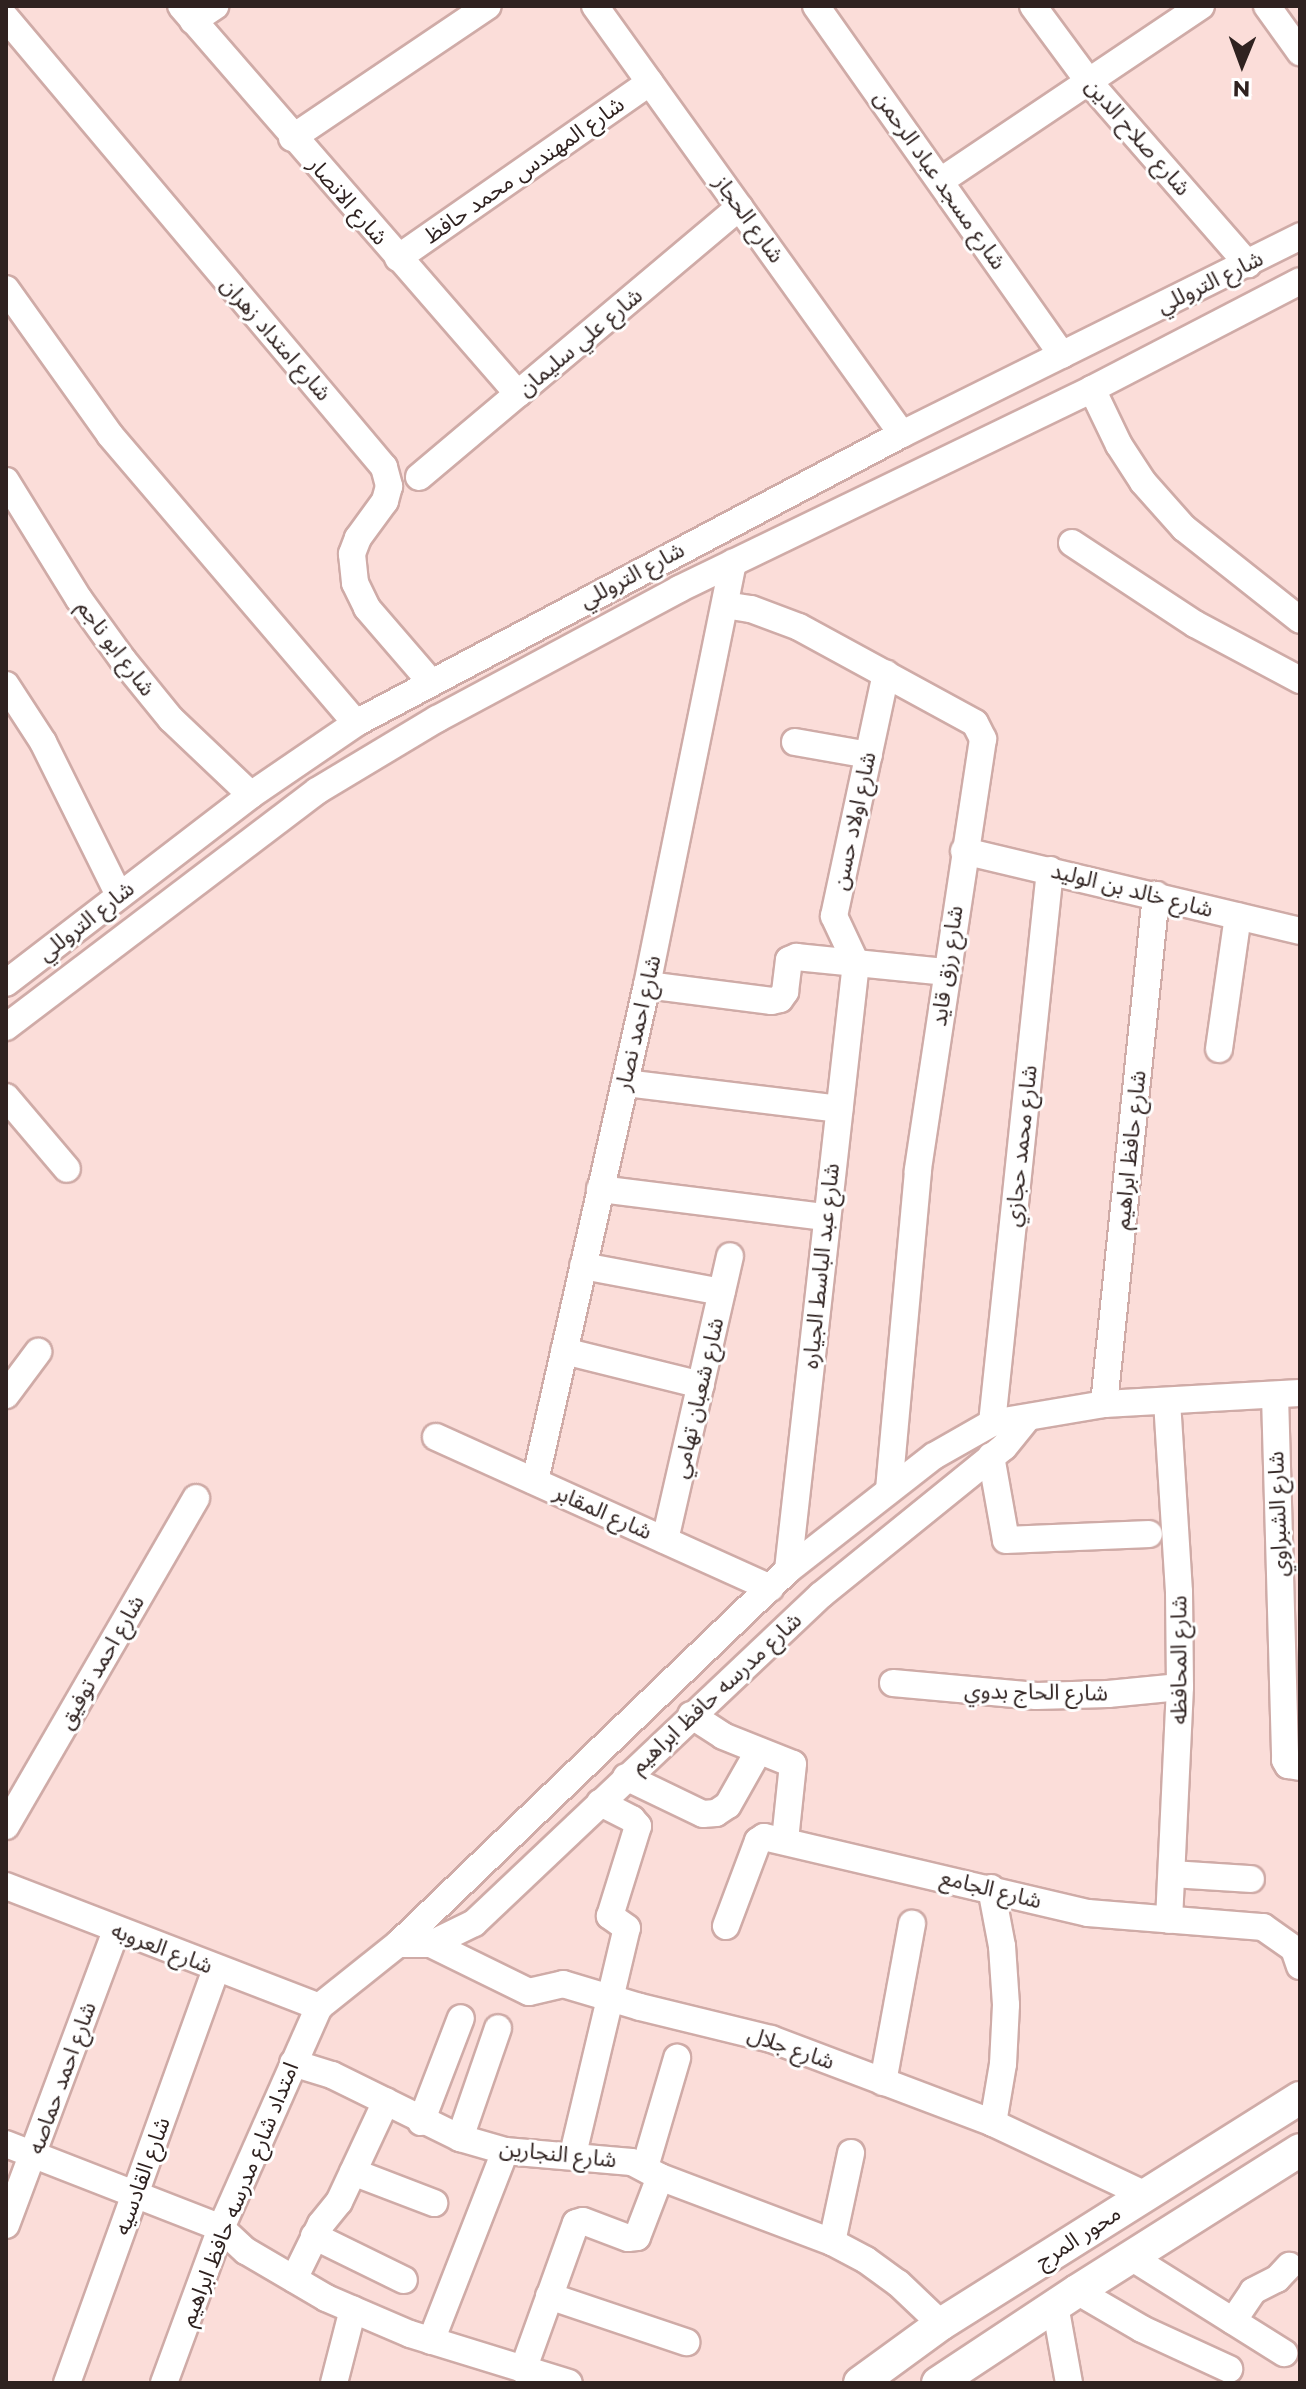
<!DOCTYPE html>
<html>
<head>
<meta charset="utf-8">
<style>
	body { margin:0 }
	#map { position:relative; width:1306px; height:2389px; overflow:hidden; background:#fbddd9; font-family:Montserrat,"Noto Sans Arabic",sans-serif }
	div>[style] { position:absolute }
	.roads { filter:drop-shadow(2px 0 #cfaba7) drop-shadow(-2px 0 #cfaba7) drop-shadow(0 2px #cfaba7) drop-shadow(0 -2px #cfaba7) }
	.minor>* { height:26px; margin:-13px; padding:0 13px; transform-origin:13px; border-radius:13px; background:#fff }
	.major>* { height:32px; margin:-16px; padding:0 16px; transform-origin:16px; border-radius:16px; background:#fff }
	span { translate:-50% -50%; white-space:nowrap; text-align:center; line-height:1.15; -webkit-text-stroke:6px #fff; paint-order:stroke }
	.street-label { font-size:22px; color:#2f2220 }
	.frame { position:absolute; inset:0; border:8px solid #2f2220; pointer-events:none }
	.north { position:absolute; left:1202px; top:24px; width:80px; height:80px; -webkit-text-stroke:6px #fff; paint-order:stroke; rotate:181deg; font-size:22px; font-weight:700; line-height:32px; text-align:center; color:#2f2220 }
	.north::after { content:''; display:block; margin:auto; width:28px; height:36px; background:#2f2220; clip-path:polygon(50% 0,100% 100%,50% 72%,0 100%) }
</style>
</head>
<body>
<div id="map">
	<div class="roads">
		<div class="minor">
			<i style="left:181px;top:6px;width:514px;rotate:49.02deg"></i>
			<i style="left:595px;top:6px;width:527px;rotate:54.35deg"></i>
			<i style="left:816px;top:6px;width:427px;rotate:54.8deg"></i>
			<i style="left:1033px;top:6px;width:94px;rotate:53.6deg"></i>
			<i style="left:1089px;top:82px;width:242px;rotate:48.9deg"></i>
			<i style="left:1267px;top:6px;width:57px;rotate:54.3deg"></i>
			<i style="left:6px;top:18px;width:587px;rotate:49.91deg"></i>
			<i style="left:384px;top:467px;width:20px;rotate:75deg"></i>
			<i style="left:389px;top:486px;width:16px;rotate:105deg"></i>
			<i style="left:385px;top:501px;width:46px;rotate:126.1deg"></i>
			<i style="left:358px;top:538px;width:17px;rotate:111deg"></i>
			<i style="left:352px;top:554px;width:29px;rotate:84deg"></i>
			<i style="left:355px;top:583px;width:28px;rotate:64deg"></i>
			<i style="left:367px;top:608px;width:96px;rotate:49.2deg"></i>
			<i style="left:193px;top:21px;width:27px;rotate:-34deg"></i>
			<i style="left:292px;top:138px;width:236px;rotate:-34deg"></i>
			<i style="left:942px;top:180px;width:312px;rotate:-33.9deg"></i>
			<i style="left:398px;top:258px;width:307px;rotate:-34.9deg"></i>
			<i style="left:6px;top:289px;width:179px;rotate:54.5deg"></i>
			<i style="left:110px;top:435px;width:379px;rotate:49.5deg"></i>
			<i style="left:1092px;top:389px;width:62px;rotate:64.3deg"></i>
			<i style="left:1119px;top:445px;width:44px;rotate:57deg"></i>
			<i style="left:1143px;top:482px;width:62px;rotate:48.3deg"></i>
			<i style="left:1184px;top:528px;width:148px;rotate:38.4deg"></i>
			<i style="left:419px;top:477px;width:419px;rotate:-40.1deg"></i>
			<i style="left:6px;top:481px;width:139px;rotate:58.3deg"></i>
			<i style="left:79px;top:599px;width:75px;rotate:54.2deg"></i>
			<i style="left:123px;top:660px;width:76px;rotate:50.9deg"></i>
			<i style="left:171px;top:719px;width:110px;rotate:43.5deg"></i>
			<i style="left:1072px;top:543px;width:147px;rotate:33.4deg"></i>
			<i style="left:1195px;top:624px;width:119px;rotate:28.1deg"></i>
			<i style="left:725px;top:605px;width:26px;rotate:9deg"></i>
			<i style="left:751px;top:609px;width:51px;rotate:20.6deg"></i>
			<i style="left:799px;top:627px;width:200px;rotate:28.6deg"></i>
			<i style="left:975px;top:723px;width:18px;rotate:63deg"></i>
			<i style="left:983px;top:739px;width:437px;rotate:98.6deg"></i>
			<i style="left:918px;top:1171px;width:319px;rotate:95.2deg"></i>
			<i style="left:6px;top:685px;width:68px;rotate:57deg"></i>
			<i style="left:43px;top:742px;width:171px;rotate:63.6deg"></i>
			<i style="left:795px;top:742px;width:75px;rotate:10deg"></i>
			<i style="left:964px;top:851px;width:345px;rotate:13.4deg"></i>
			<i style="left:6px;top:983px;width:309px;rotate:-37.5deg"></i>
			<i style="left:251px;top:795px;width:127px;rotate:-34.4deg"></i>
			<i style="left:356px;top:723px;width:618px;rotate:-27.89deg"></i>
			<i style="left:902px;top:434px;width:445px;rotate:-26.4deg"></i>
			<i style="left:647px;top:985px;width:126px;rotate:7.3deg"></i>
			<i style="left:772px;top:1001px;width:8px;rotate:-14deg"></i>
			<i style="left:780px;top:999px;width:9px;rotate:-54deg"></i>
			<i style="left:785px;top:992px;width:32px;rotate:-83deg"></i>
			<i style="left:789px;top:960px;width:8px;rotate:-23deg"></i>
			<i style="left:796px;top:957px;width:152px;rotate:5.7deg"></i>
			<i style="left:6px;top:1027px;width:390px;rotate:-37.2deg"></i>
			<i style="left:317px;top:791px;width:140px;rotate:-31deg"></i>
			<i style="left:437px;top:719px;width:275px;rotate:-28.2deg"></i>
			<i style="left:679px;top:589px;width:459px;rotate:-25.8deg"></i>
			<i style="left:1092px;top:389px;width:234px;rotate:-27.4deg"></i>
			<i style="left:1219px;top:1049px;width:134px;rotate:-81.9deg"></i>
			<i style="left:625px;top:1083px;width:216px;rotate:6.9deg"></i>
			<i style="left:6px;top:1097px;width:94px;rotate:49.7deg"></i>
			<i style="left:600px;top:1189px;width:228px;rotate:7.1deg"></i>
			<i style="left:583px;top:1266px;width:141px;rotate:10.6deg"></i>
			<i style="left:564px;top:1351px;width:141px;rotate:13.9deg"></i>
			<i style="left:6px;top:1395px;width:54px;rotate:-53.3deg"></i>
			<i style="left:1275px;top:1395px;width:365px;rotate:88.4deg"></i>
			<i style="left:1285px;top:1760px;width:6px;rotate:59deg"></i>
			<i style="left:1288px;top:1765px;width:12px;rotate:9deg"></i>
			<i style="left:1167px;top:1401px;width:191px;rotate:86.4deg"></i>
			<i style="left:1179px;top:1592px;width:95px;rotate:89.4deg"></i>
			<i style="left:1180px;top:1687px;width:233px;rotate:92.7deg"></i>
			<i style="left:1104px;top:1404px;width:512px;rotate:-84.17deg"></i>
			<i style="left:992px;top:1423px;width:556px;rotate:-84.01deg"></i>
			<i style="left:436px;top:1437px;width:367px;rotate:24.3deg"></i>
			<i style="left:991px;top:1456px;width:85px;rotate:79.9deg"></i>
			<i style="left:1006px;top:1540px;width:143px;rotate:-2.4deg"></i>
			<i style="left:535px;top:1481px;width:508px;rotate:-77.28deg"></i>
			<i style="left:647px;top:985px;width:431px;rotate:-78.5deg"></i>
			<i style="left:665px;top:1540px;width:291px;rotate:-77.1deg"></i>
			<i style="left:788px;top:1570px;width:611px;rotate:-83.61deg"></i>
			<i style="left:856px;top:963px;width:52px;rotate:-115.1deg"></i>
			<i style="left:834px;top:916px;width:248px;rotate:-77.9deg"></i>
			<i style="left:893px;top:1683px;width:144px;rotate:5.2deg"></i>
			<i style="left:1036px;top:1696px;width:72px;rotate:-1.6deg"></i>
			<i style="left:1108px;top:1694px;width:72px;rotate:-5.6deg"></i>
			<i style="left:691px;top:1715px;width:38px;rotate:33deg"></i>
			<i style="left:723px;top:1736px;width:75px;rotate:21.8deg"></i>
			<i style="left:793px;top:1764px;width:76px;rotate:96deg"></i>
			<i style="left:626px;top:1777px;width:85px;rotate:25.7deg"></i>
			<i style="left:703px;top:1814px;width:13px;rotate:-4deg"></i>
			<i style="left:716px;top:1813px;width:14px;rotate:-34deg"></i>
			<i style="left:728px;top:1805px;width:61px;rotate:-60.5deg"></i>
			<i style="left:6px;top:1826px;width:379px;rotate:-59.9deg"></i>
			<i style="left:1173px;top:1874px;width:78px;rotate:3.7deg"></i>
			<i style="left:6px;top:1886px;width:336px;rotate:21.1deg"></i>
			<i style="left:991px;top:1888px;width:59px;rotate:79.3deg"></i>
			<i style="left:1002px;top:1946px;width:59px;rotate:86.1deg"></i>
			<i style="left:1006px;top:2005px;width:59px;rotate:92.9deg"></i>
			<i style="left:1003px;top:2064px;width:60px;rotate:99.6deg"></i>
			<i style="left:726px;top:1926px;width:91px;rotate:-69.4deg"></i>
			<i style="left:758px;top:1841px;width:7px;rotate:-34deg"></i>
			<i style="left:764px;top:1837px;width:333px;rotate:13.2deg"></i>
			<i style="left:1088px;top:1913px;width:176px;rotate:4.6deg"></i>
			<i style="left:1263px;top:1927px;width:38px;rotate:35deg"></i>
			<i style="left:1294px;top:1949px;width:18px;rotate:71deg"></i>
			<i style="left:398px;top:1944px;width:33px"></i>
			<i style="left:431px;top:1944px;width:48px;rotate:-26deg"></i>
			<i style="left:474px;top:1923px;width:477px;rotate:-43.4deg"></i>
			<i style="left:821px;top:1595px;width:235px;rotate:-39deg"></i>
			<i style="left:1004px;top:1447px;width:35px;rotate:-51deg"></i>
			<i style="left:431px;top:1944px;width:109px;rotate:26.1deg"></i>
			<i style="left:529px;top:1992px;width:35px;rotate:-13deg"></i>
			<i style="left:563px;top:1984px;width:80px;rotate:16.6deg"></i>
			<i style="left:640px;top:2007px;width:135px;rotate:13.7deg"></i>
			<i style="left:771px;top:2039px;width:237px;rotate:20.7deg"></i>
			<i style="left:993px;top:2123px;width:167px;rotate:25.2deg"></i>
			<i style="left:293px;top:2063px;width:41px;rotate:17.1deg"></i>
			<i style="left:332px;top:2075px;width:143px;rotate:26.2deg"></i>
			<i style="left:460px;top:2138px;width:47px;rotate:16.1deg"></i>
			<i style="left:505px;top:2151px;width:127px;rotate:5deg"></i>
			<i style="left:632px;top:2162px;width:32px;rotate:28deg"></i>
			<i style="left:660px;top:2177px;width:184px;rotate:20.7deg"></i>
			<i style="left:832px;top:2242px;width:38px;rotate:28deg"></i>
			<i style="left:866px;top:2260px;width:39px;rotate:36deg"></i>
			<i style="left:898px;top:2283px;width:59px;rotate:43.6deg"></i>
			<i style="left:883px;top:2082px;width:161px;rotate:-79.6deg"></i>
			<i style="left:421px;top:2122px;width:111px;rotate:-69deg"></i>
			<i style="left:460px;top:2138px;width:116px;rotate:-70.9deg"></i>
			<i style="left:6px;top:2144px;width:231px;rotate:21.3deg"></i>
			<i style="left:221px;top:2228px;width:34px;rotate:43deg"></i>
			<i style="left:246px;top:2251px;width:93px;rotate:30.4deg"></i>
			<i style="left:326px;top:2298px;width:91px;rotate:23.2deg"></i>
			<i style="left:410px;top:2334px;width:166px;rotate:17.1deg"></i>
			<i style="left:573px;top:2154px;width:232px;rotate:-76.6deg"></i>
			<i style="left:627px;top:1928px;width:21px;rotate:-145deg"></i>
			<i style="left:610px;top:1916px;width:94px;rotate:-72.7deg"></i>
			<i style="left:638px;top:1826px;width:9px;rotate:-131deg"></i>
			<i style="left:632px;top:1819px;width:36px;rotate:-153deg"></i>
			<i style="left:645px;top:2167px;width:114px;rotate:-73.6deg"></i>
			<i style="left:353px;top:2172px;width:87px;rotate:20.9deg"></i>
			<i style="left:6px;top:2225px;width:314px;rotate:-69.5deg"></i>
			<i style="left:314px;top:2236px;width:100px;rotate:26.1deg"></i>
			<i style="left:832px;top:2242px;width:91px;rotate:-77.9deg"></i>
			<i style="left:1131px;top:2257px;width:181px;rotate:32.1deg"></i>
			<i style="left:294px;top:2279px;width:61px;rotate:-63.9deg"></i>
			<i style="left:321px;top:2224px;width:28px;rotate:-51deg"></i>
			<i style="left:339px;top:2202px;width:111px;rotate:-65deg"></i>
			<i style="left:1077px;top:2291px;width:75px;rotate:30.3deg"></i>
			<i style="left:1142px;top:2329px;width:96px;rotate:24.7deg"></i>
			<i style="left:549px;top:2296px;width:145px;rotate:18.6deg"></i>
			<i style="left:1055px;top:2305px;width:79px;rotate:79.8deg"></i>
			<i style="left:1233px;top:2321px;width:36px;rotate:-56deg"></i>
			<i style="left:1253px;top:2291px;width:27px;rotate:-27deg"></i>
			<i style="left:1277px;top:2279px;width:18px;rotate:-47deg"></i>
			<i style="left:431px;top:2341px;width:204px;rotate:-68.7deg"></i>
			<i style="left:523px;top:2370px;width:156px;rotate:-70.2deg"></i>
			<i style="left:576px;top:2223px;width:7px;rotate:-16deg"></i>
			<i style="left:583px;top:2221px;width:48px;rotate:20.7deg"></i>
			<i style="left:628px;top:2238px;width:9px;rotate:-6deg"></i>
			<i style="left:637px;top:2237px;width:64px;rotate:-69deg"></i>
			<i style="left:67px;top:2383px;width:440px;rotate:-70.2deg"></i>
			<i style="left:164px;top:2383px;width:165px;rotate:-69.8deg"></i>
			<i style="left:221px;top:2228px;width:242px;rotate:-66.1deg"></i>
			<i style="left:319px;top:2007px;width:101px;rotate:-38.6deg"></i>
			<i style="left:398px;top:1944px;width:540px;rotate:-43.8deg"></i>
			<i style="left:788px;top:1570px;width:185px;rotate:-38deg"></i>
			<i style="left:934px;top:1456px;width:67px;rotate:-29.6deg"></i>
			<i style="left:992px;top:1423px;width:114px;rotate:-9.6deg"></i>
			<i style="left:1104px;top:1404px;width:196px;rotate:-3.2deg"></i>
			<i style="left:334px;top:2383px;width:76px;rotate:-75.6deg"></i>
		</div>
		<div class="major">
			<i style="left:860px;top:2383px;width:100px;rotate:-36.1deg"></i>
			<i style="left:941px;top:2324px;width:424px;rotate:-32.2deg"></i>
			<i style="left:938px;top:2383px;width:167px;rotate:-33.5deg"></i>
			<i style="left:1077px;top:2291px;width:264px;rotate:-32.3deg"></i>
		</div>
	</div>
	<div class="street-label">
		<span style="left:1138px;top:137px;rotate:49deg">شارع صلاح الدين</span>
		<span style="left:524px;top:170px;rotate:-35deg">شارع المهندس محمد حافظ</span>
		<span style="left:940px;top:180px;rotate:55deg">شارع مسجد عباد الرحمن</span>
		<span style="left:348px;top:201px;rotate:49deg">شارع الانصار</span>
		<span style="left:749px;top:219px;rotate:54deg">شارع الحجاز</span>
		<span style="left:1210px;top:282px;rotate:-26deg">شارع التروللي</span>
		<span style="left:276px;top:339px;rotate:49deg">شارع امتداد زهران</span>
		<span style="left:580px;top:342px;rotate:-40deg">شارع علي سليمان</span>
		<span style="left:632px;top:575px;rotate:-28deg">شارع التروللي</span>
		<span style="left:116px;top:648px;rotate:53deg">شارع ابو ناجم</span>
		<span style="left:854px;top:821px;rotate:-78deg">شارع اولاد حسن</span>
		<span style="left:1132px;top:890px;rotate:14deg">شارع خالد بن الوليد</span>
		<span style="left:86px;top:921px;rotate:-38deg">شارع التروللي</span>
		<span style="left:947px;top:966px;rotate:-82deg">شارع رزق قايد</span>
		<span style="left:638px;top:1023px;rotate:-77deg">شارع احمد نصار</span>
		<span style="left:1021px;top:1146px;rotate:-84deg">شارع محمد حجازي</span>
		<span style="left:1130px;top:1150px;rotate:-84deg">شارع حافظ ابراهيم</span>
		<span style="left:821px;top:1266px;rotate:-84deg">شارع عبد الباسط الجياره</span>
		<span style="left:698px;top:1398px;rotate:-77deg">شارع شعبان تهامي</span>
		<span style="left:603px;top:1512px;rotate:24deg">شارع المقابر</span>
		<span style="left:1278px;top:1514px;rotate:-92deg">شارع الشبراوي</span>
		<span style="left:1179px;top:1660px;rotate:-90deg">شارع المحافظه</span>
		<span style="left:101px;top:1662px;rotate:-60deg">شارع احمد توفيق</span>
		<span style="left:1036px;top:1692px;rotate:1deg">شارع الحاج بدوي</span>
		<span style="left:716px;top:1693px;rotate:-43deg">شارع مدرسه حافظ ابراهيم</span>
		<span style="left:991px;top:1889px;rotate:14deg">شارع الجامع</span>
		<span style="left:162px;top:1948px;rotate:21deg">شارع العروبه</span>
		<span style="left:791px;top:2048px;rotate:19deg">شارع جلال</span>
		<span style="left:62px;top:2078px;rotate:-70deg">شارع احمد حماصه</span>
		<span style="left:558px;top:2154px;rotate:6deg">شارع النجارين</span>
		<span style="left:142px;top:2176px;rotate:-70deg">شارع القادسيه</span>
		<span style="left:239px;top:2194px;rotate:-68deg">امتداد شارع مدرسه حافظ ابراهيم</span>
		<span style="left:1078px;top:2237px;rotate:-33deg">محور المرج</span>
	</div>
	<div class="frame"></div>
	<div class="north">N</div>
</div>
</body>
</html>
